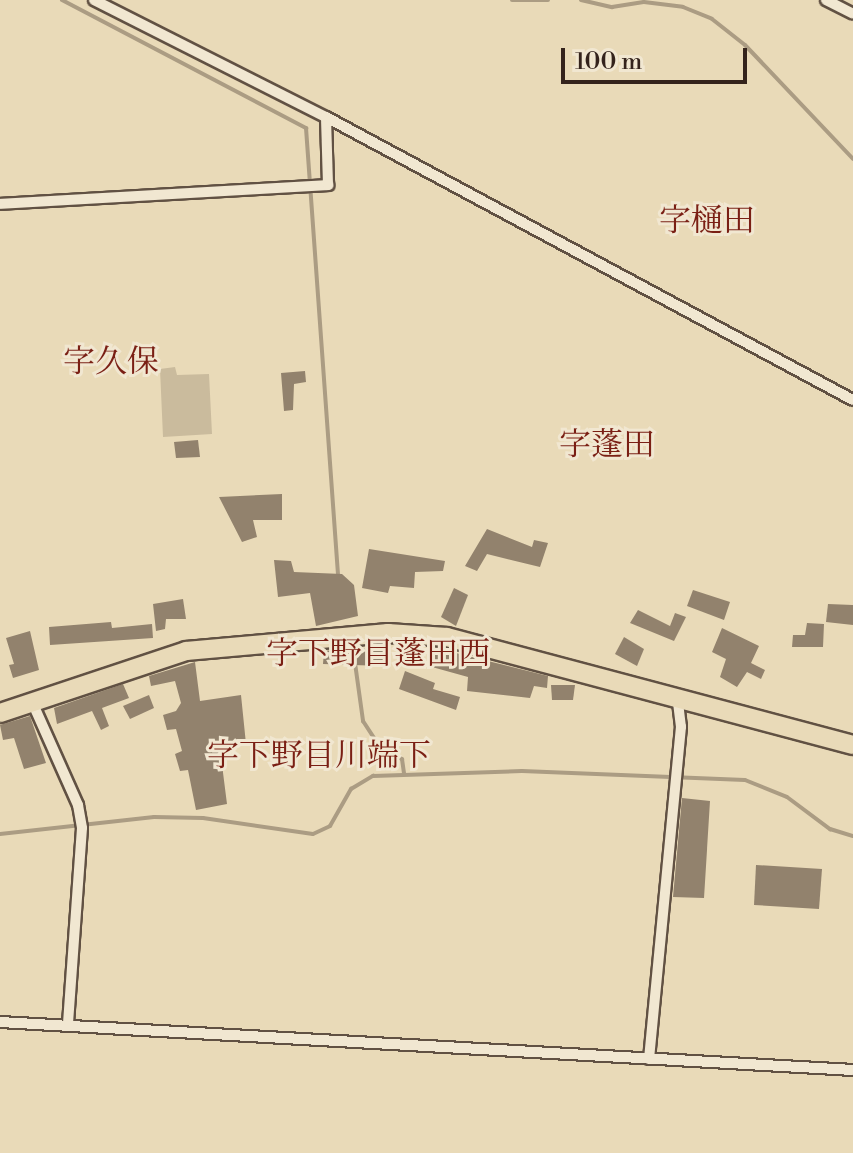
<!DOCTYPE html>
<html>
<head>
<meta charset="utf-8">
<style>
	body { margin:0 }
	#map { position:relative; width:853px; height:1153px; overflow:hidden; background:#e9dab8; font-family:"Libre Bodoni","Noto Serif JP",serif }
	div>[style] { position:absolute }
	.green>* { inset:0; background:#cabb9d }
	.stream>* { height:4px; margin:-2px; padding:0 2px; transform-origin:2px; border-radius:2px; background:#ab9c83 }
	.building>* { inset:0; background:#92826d }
	.roads { filter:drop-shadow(2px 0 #615143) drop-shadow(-2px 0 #615143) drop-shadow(0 2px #615143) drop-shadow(0 -2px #615143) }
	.minor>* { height:10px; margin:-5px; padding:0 5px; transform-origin:5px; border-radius:5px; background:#f1e7d1 }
	.trunk>* { height:18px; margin:-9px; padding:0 9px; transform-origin:9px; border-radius:9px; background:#e9dab8 }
	span { translate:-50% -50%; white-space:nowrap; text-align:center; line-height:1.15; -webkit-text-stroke:6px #f1e7d1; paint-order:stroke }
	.quarter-label { font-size:32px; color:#7a1f14 }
	.scale { position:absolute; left:561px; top:48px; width:186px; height:36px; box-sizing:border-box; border:4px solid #34231c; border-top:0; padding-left:10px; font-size:24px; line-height:28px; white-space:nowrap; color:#34231c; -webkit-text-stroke:6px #f1e7d1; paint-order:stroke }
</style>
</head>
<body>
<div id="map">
	<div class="green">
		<i style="clip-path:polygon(175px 367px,177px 375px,209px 374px,212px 434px,163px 437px,160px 369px)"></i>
	</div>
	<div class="stream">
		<i style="left:62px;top:0;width:276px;rotate:27.7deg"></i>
		<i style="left:306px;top:128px;width:449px;rotate:85.9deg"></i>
		<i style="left:512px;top:0;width:36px"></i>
		<i style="left:581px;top:0;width:32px;rotate:13deg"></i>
		<i style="left:612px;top:7px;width:32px;rotate:-9deg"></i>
		<i style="left:644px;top:2px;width:39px;rotate:7deg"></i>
		<i style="left:683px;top:7px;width:31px;rotate:22deg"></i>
		<i style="left:712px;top:19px;width:42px;rotate:38.2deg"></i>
		<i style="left:745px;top:45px;width:157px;rotate:46.5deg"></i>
		<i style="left:355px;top:663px;width:59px;rotate:82.1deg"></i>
		<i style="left:363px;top:721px;width:24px;rotate:57deg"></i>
		<i style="left:376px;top:741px;width:32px;rotate:35deg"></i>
		<i style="left:402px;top:759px;width:15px;rotate:82deg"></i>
		<i style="left:0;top:834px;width:155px;rotate:-6.3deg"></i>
		<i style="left:154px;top:817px;width:49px;rotate:1.2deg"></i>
		<i style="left:203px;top:818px;width:111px;rotate:8.3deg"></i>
		<i style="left:313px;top:834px;width:19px;rotate:-25deg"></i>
		<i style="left:330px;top:826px;width:43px;rotate:-60.4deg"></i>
		<i style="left:351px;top:789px;width:26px;rotate:-31deg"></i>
		<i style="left:373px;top:776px;width:149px;rotate:-1.9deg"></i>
		<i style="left:522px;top:771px;width:223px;rotate:2.3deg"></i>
		<i style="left:745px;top:780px;width:45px;rotate:22deg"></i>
		<i style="left:787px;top:797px;width:54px;rotate:36.7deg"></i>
		<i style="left:830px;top:829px;width:24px;rotate:17deg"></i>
	</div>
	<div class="building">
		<i style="clip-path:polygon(305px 371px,306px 382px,294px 384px,293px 410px,284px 411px,281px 373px)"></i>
		<i style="clip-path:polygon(198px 440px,200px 457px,176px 458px,174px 442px)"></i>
		<i style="clip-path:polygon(282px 494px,282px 520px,253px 520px,257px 537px,242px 542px,219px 497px)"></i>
		<i style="clip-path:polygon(487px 529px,532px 547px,534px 540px,548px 543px,540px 567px,487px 554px,477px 571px,465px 566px)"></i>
		<i style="clip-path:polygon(369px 549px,445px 561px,443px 571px,415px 572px,414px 588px,390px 586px,388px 593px,362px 588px)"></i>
		<i style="clip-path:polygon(274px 560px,291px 561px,294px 572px,342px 574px,354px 585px,358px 616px,316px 626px,310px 593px,278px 597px)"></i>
		<i style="clip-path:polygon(454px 588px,468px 595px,456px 626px,441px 617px)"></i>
		<i style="clip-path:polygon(693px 590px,730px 602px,724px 620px,687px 606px)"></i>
		<i style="clip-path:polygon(183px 599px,186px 619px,166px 619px,165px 629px,156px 631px,153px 604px)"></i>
		<i style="clip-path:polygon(828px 604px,853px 605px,853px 625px,826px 622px)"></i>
		<i style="clip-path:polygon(638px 610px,670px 626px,675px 613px,686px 617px,674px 641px,630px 623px)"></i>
		<i style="clip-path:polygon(111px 622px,112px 628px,152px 624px,153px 638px,50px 645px,49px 627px)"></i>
		<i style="clip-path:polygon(807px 623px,824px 624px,823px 647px,792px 647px,793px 635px,805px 635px)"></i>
		<i style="clip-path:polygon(722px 628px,759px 646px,751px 663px,765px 670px,761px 679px,747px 672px,737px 687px,720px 677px,726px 659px,712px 652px)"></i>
		<i style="clip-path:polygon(30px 631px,39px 670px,13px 678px,9px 665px,14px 664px,6px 638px)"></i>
		<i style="clip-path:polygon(624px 637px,644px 649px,637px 666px,615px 654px)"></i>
		<i style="clip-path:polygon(352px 648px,385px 650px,384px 666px,323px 664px,324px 651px)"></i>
		<i style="clip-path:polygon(436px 648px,548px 676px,547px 688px,534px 686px,530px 698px,467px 691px,468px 677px,432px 667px)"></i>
		<i style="clip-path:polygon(195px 662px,200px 701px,241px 695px,246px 744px,220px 749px,227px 804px,196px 810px,188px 770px,180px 771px,175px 754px,182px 751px,176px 729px,167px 730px,163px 715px,176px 711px,181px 703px,175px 681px,151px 686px,149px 676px)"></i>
		<i style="clip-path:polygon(405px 671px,435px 683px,433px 689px,460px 697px,456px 710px,399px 689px)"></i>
		<i style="clip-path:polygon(123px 684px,129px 698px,102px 708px,109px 726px,101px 730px,92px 711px,57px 724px,54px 708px)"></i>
		<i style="clip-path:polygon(551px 685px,575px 685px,573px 700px,552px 700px)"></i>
		<i style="clip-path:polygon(149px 695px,154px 708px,130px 719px,123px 706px)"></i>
		<i style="clip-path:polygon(30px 716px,46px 763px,24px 769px,14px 738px,3px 740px,0 725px)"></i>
		<i style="clip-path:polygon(682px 798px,710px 801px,704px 898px,673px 897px)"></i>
		<i style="clip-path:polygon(756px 865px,822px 869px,819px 909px,754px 905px)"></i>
	</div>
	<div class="roads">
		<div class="minor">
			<i style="left:94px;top:0;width:260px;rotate:26.8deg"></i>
			<i style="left:326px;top:117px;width:598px;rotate:28.24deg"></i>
			<i style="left:826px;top:0;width:30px;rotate:27deg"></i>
			<i style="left:0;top:204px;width:329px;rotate:-3.3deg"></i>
			<i style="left:328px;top:185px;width:68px;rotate:-91.7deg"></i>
			<i style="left:33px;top:704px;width:111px;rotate:66deg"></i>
			<i style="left:78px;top:805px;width:23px;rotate:80deg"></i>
			<i style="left:82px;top:828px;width:197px;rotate:94.1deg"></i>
			<i style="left:0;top:1022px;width:854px;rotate:3.22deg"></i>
			<i style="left:649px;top:1059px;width:334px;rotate:-84.5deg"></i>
			<i style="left:681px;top:727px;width:31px;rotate:-97deg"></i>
		</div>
		<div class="trunk">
			<i style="left:0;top:713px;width:196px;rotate:-18.4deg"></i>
			<i style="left:186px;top:651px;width:203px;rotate:-5.1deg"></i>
			<i style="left:388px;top:633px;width:59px;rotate:3.9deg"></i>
			<i style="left:447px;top:637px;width:420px;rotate:14.9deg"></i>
		</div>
	</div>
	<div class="quarter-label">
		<span style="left:707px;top:221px">字樋田</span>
		<span style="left:111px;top:362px">字久保</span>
		<span style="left:607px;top:445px">字蓬田</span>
		<span style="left:378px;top:654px">字下野目蓬田西</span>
		<span style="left:319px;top:756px">字下野目川端下</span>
	</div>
	<div class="scale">100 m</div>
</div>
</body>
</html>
